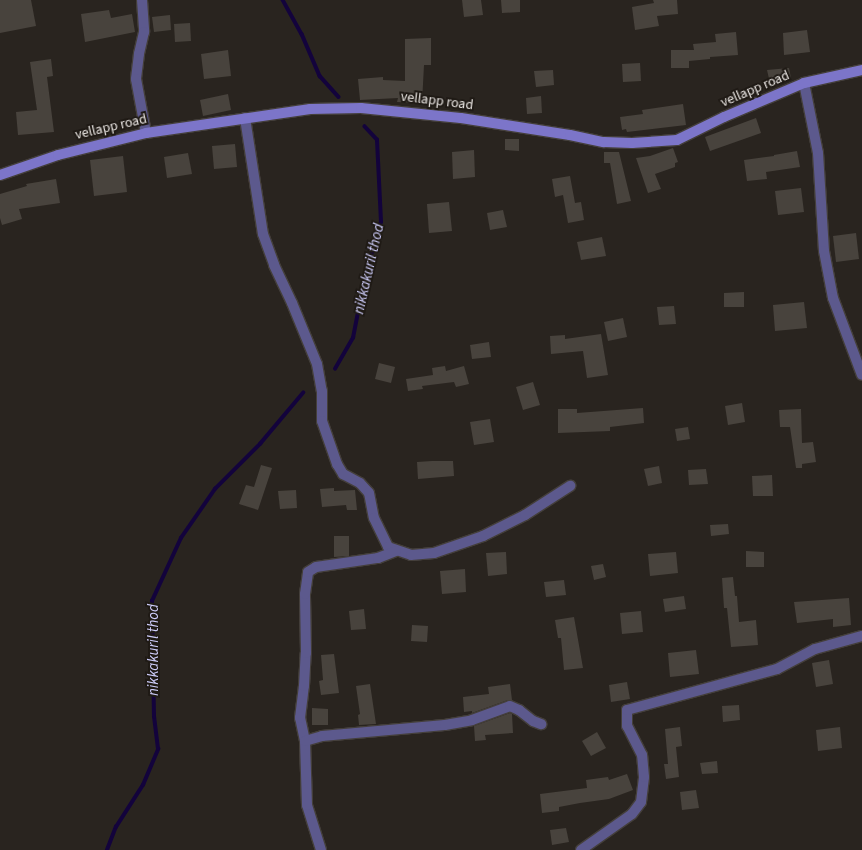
<!DOCTYPE html>
<html>
<head>
<meta charset="utf-8">
<style>
	body { margin:0 }
	#map { position:relative; width:862px; height:850px; overflow:hidden; background:#29241f; font-family:"Source Sans 3",sans-serif }
	div>[style] { position:absolute }
	.stream>* { height:3.5px; margin:-1.75px; padding:0 1.75px; transform-origin:1.75px; border-radius:1.75px; background:#13033c }
	.building>* { inset:0; background:#48433d }
	.roads { filter:drop-shadow(1px 0 #443f3b) drop-shadow(-1px 0 #443f3b) drop-shadow(0 1px #443f3b) drop-shadow(0 -1px #443f3b) }
	.minor>* { height:10px; margin:-5px; padding:0 5px; transform-origin:5px; border-radius:5px; background:#5c598d }
	.secondary>* { height:10px; margin:-5px; padding:0 5px; transform-origin:5px; border-radius:5px; background:#7c75c9 }
	span { translate:-50% -50%; white-space:nowrap; text-align:center; line-height:1.15; -webkit-text-stroke:4px #1f1a15; paint-order:stroke }
	.street-label { font-size:14px; color:#ebe7e4 }
	.water-label { font-size:15px; color:#cdccf9; font-style:italic }
</style>
</head>
<body>
<div id="map">
	<div class="stream">
		<i style="left:283px;top:0;width:39px;rotate:61deg"></i>
		<i style="left:302px;top:34px;width:46px;rotate:66.8deg"></i>
		<i style="left:320px;top:76px;width:28px;rotate:48deg"></i>
		<i style="left:335px;top:369px;width:36px;rotate:-60deg"></i>
		<i style="left:353px;top:338px;width:63px;rotate:-79deg"></i>
		<i style="left:365px;top:276px;width:56px;rotate:-73.5deg"></i>
		<i style="left:381px;top:222px;width:82px;rotate:-92.8deg"></i>
		<i style="left:377px;top:140px;width:18px;rotate:-133deg"></i>
		<i style="left:107px;top:850px;width:25px;rotate:-69deg"></i>
		<i style="left:116px;top:827px;width:50px;rotate:-57.3deg"></i>
		<i style="left:143px;top:785px;width:39px;rotate:-67deg"></i>
		<i style="left:158px;top:749px;width:32px;rotate:-97deg"></i>
		<i style="left:154px;top:717px;width:116px;rotate:-91deg"></i>
		<i style="left:152px;top:601px;width:69px;rotate:-65.3deg"></i>
		<i style="left:181px;top:538px;width:60px;rotate:-55.2deg"></i>
		<i style="left:215px;top:489px;width:64px;rotate:-45deg"></i>
		<i style="left:260px;top:444px;width:67px;rotate:-49.9deg"></i>
	</div>
	<div class="building">
		<i style="clip-path:polygon(0 0,31px 0,36px 26px,0 33px)"></i>
		<i style="clip-path:polygon(462px 0,481px 0,483px 15px,464px 17px)"></i>
		<i style="clip-path:polygon(501px 0,520px 0,520px 12px,502px 13px)"></i>
		<i style="clip-path:polygon(653px 0,677px 0,678px 14px,657px 16px,659px 26px,635px 30px,632px 7px,654px 3px)"></i>
		<i style="clip-path:polygon(109px 10px,111px 18px,132px 14px,135px 32px,85px 42px,81px 14px)"></i>
		<i style="clip-path:polygon(170px 15px,171px 30px,154px 32px,152px 17px)"></i>
		<i style="clip-path:polygon(190px 23px,191px 41px,175px 42px,174px 24px)"></i>
		<i style="clip-path:polygon(807px 30px,810px 52px,784px 55px,783px 33px)"></i>
		<i style="clip-path:polygon(736px 32px,738px 55px,710px 57px,710px 59px,689px 61px,689px 68px,671px 68px,671px 50px,694px 50px,693px 44px,716px 42px,715px 34px)"></i>
		<i style="clip-path:polygon(431px 38px,431px 65px,424px 65px,422px 103px,397px 102px,398px 98px,360px 100px,358px 79px,383px 77px,383px 80px,405px 81px,405px 39px)"></i>
		<i style="clip-path:polygon(228px 50px,231px 76px,204px 79px,201px 54px)"></i>
		<i style="clip-path:polygon(51px 59px,53px 76px,47px 77px,54px 132px,18px 135px,16px 112px,37px 110px,30px 62px)"></i>
		<i style="clip-path:polygon(640px 63px,641px 81px,623px 82px,622px 64px)"></i>
		<i style="clip-path:polygon(789px 68px,791px 78px,770px 83px,767px 70px)"></i>
		<i style="clip-path:polygon(553px 70px,554px 85px,536px 87px,534px 71px)"></i>
		<i style="clip-path:polygon(228px 94px,231px 110px,203px 116px,200px 100px)"></i>
		<i style="clip-path:polygon(541px 96px,542px 113px,527px 114px,526px 98px)"></i>
		<i style="clip-path:polygon(683px 104px,686px 125px,627px 132px,626px 129px,622px 130px,620px 117px,643px 114px,642px 110px)"></i>
		<i style="clip-path:polygon(756px 118px,761px 133px,710px 151px,705px 137px)"></i>
		<i style="clip-path:polygon(505px 139px,519px 139px,519px 151px,505px 150px)"></i>
		<i style="clip-path:polygon(235px 144px,237px 167px,214px 169px,212px 146px)"></i>
		<i style="clip-path:polygon(673px 148px,678px 162px,675px 163px,675px 167px,655px 174px,661px 189px,648px 193px,636px 158px,650px 156px)"></i>
		<i style="clip-path:polygon(474px 150px,475px 177px,453px 179px,452px 152px)"></i>
		<i style="clip-path:polygon(797px 151px,800px 167px,766px 172px,767px 179px,747px 181px,744px 160px,774px 156px,774px 155px)"></i>
		<i style="clip-path:polygon(604px 152px,619px 152px,631px 201px,617px 204px,610px 163px,604px 163px)"></i>
		<i style="clip-path:polygon(188px 153px,192px 174px,167px 178px,164px 157px)"></i>
		<i style="clip-path:polygon(123px 156px,127px 192px,94px 196px,90px 160px)"></i>
		<i style="clip-path:polygon(570px 176px,575px 203px,581px 202px,584px 220px,568px 223px,563px 195px,555px 197px,552px 179px)"></i>
		<i style="clip-path:polygon(56px 179px,60px 203px,19px 209px,22px 219px,2px 225px,0 218px,0 194px,27px 186px,26px 184px)"></i>
		<i style="clip-path:polygon(801px 188px,804px 212px,778px 215px,775px 191px)"></i>
		<i style="clip-path:polygon(449px 202px,452px 231px,429px 233px,427px 204px)"></i>
		<i style="clip-path:polygon(503px 210px,507px 227px,490px 230px,487px 213px)"></i>
		<i style="clip-path:polygon(856px 233px,859px 259px,836px 262px,833px 236px)"></i>
		<i style="clip-path:polygon(602px 237px,606px 256px,581px 260px,577px 242px)"></i>
		<i style="clip-path:polygon(744px 292px,744px 307px,724px 307px,724px 293px)"></i>
		<i style="clip-path:polygon(804px 302px,807px 328px,775px 331px,773px 305px)"></i>
		<i style="clip-path:polygon(674px 306px,676px 324px,659px 325px,657px 307px)"></i>
		<i style="clip-path:polygon(623px 318px,627px 337px,608px 341px,604px 322px)"></i>
		<i style="clip-path:polygon(601px 334px,608px 375px,587px 378px,583px 351px,551px 354px,550px 336px,565px 335px,565px 339px)"></i>
		<i style="clip-path:polygon(489px 342px,491px 357px,472px 359px,470px 345px)"></i>
		<i style="clip-path:polygon(379px 363px,395px 367px,391px 383px,375px 379px)"></i>
		<i style="clip-path:polygon(445px 366px,446px 371px,464px 366px,469px 384px,456px 387px,454px 382px,422px 386px,423px 389px,408px 391px,406px 379px,433px 375px,432px 368px)"></i>
		<i style="clip-path:polygon(533px 382px,540px 405px,523px 410px,516px 387px)"></i>
		<i style="clip-path:polygon(742px 403px,745px 422px,728px 425px,725px 406px)"></i>
		<i style="clip-path:polygon(643px 408px,644px 423px,610px 427px,610px 431px,558px 433px,558px 409px,577px 409px,577px 413px)"></i>
		<i style="clip-path:polygon(801px 409px,802px 443px,813px 442px,816px 462px,802px 464px,802px 468px,796px 468px,790px 427px,780px 427px,779px 410px)"></i>
		<i style="clip-path:polygon(490px 419px,494px 442px,474px 445px,470px 422px)"></i>
		<i style="clip-path:polygon(688px 427px,690px 439px,677px 441px,675px 429px)"></i>
		<i style="clip-path:polygon(432px 461px,453px 461px,454px 476px,418px 479px,417px 462px)"></i>
		<i style="clip-path:polygon(261px 465px,272px 468px,258px 510px,239px 504px,246px 485px,254px 487px)"></i>
		<i style="clip-path:polygon(659px 466px,662px 483px,648px 486px,644px 469px)"></i>
		<i style="clip-path:polygon(706px 469px,708px 484px,689px 485px,688px 470px)"></i>
		<i style="clip-path:polygon(772px 475px,773px 496px,753px 496px,752px 476px)"></i>
		<i style="clip-path:polygon(334px 488px,334px 491px,355px 490px,357px 510px,347px 510px,346px 505px,322px 507px,320px 489px)"></i>
		<i style="clip-path:polygon(296px 490px,297px 508px,280px 509px,278px 491px)"></i>
		<i style="clip-path:polygon(728px 524px,729px 534px,711px 536px,710px 525px)"></i>
		<i style="clip-path:polygon(334px 536px,349px 536px,349px 556px,334px 557px)"></i>
		<i style="clip-path:polygon(746px 551px,764px 552px,764px 567px,746px 567px)"></i>
		<i style="clip-path:polygon(506px 552px,507px 574px,488px 576px,486px 553px)"></i>
		<i style="clip-path:polygon(676px 552px,678px 573px,650px 576px,648px 554px)"></i>
		<i style="clip-path:polygon(603px 564px,606px 577px,594px 580px,591px 566px)"></i>
		<i style="clip-path:polygon(465px 569px,466px 592px,442px 594px,440px 571px)"></i>
		<i style="clip-path:polygon(733px 577px,735px 596px,737px 596px,739px 622px,756px 620px,758px 645px,731px 647px,727px 608px,724px 608px,722px 578px)"></i>
		<i style="clip-path:polygon(564px 580px,566px 595px,546px 597px,544px 582px)"></i>
		<i style="clip-path:polygon(684px 596px,686px 609px,665px 612px,663px 599px)"></i>
		<i style="clip-path:polygon(849px 598px,851px 625px,833px 627px,833px 619px,797px 623px,794px 602px)"></i>
		<i style="clip-path:polygon(364px 609px,366px 629px,351px 630px,349px 611px)"></i>
		<i style="clip-path:polygon(641px 611px,643px 632px,622px 634px,620px 613px)"></i>
		<i style="clip-path:polygon(574px 617px,583px 668px,564px 670px,561px 638px,558px 638px,555px 620px)"></i>
		<i style="clip-path:polygon(412px 625px,428px 626px,427px 642px,411px 641px)"></i>
		<i style="clip-path:polygon(696px 650px,699px 674px,670px 677px,668px 653px)"></i>
		<i style="clip-path:polygon(334px 654px,339px 693px,321px 695px,319px 681px,323px 680px,321px 655px)"></i>
		<i style="clip-path:polygon(829px 660px,833px 684px,816px 687px,812px 663px)"></i>
		<i style="clip-path:polygon(627px 682px,630px 699px,611px 702px,609px 685px)"></i>
		<i style="clip-path:polygon(370px 684px,376px 724px,359px 725px,358px 715px,360px 714px,356px 686px)"></i>
		<i style="clip-path:polygon(510px 684px,512px 700px,508px 700px,472px 713px,472px 711px,464px 712px,463px 697px,489px 694px,488px 687px)"></i>
		<i style="clip-path:polygon(739px 705px,740px 720px,723px 722px,722px 706px)"></i>
		<i style="clip-path:polygon(312px 708px,328px 709px,328px 725px,312px 725px)"></i>
		<i style="clip-path:polygon(510px 713px,512px 714px,513px 733px,485px 735px,486px 740px,475px 741px,474px 726px)"></i>
		<i style="clip-path:polygon(680px 727px,682px 746px,676px 747px,679px 777px,666px 779px,664px 764px,668px 764px,665px 729px)"></i>
		<i style="clip-path:polygon(840px 727px,842px 748px,818px 751px,816px 730px)"></i>
		<i style="clip-path:polygon(597px 732px,606px 748px,591px 756px,582px 741px)"></i>
		<i style="clip-path:polygon(717px 761px,718px 773px,702px 774px,700px 763px)"></i>
		<i style="clip-path:polygon(627px 774px,633px 790px,609px 799px,580px 803px,559px 807px,559px 811px,542px 813px,540px 794px,587px 788px,586px 780px,608px 777px,609px 780px)"></i>
		<i style="clip-path:polygon(696px 790px,699px 808px,682px 810px,680px 792px)"></i>
		<i style="clip-path:polygon(566px 828px,569px 842px,552px 845px,550px 830px)"></i>
	</div>
	<div class="roads">
		<div class="minor">
			<i style="left:142px;top:0;width:32px;rotate:86deg"></i>
			<i style="left:144px;top:32px;width:23px;rotate:103deg"></i>
			<i style="left:139px;top:54px;width:25px;rotate:97deg"></i>
			<i style="left:136px;top:79px;width:55px;rotate:79.5deg"></i>
			<i style="left:804px;top:83px;width:71px;rotate:78.7deg"></i>
			<i style="left:818px;top:153px;width:98px;rotate:86.5deg"></i>
			<i style="left:824px;top:251px;width:48px;rotate:79.2deg"></i>
			<i style="left:833px;top:298px;width:82px;rotate:69.4deg"></i>
			<i style="left:245px;top:118px;width:117px;rotate:81.2deg"></i>
			<i style="left:263px;top:234px;width:33px;rotate:70deg"></i>
			<i style="left:274px;top:265px;width:42px;rotate:64.7deg"></i>
			<i style="left:292px;top:303px;width:66px;rotate:67.7deg"></i>
			<i style="left:317px;top:364px;width:27px;rotate:80deg"></i>
			<i style="left:322px;top:391px;width:30px;rotate:90deg"></i>
			<i style="left:322px;top:421px;width:46px;rotate:70.8deg"></i>
			<i style="left:337px;top:464px;width:12px;rotate:59deg"></i>
			<i style="left:343px;top:474px;width:19px;rotate:28deg"></i>
			<i style="left:360px;top:483px;width:13px;rotate:48deg"></i>
			<i style="left:369px;top:493px;width:25px;rotate:79deg"></i>
			<i style="left:374px;top:518px;width:32px;rotate:64deg"></i>
			<i style="left:388px;top:547px;width:24px;rotate:19deg"></i>
			<i style="left:411px;top:555px;width:23px;rotate:-5deg"></i>
			<i style="left:434px;top:553px;width:52px;rotate:-19.1deg"></i>
			<i style="left:483px;top:536px;width:47px;rotate:-26.6deg"></i>
			<i style="left:525px;top:515px;width:54px;rotate:-32.8deg"></i>
			<i style="left:305px;top:741px;width:24px;rotate:-102deg"></i>
			<i style="left:300px;top:718px;width:32px;rotate:-83deg"></i>
			<i style="left:304px;top:686px;width:33px;rotate:-87deg"></i>
			<i style="left:306px;top:653px;width:59px;rotate:-91deg"></i>
			<i style="left:305px;top:594px;width:22px;rotate:-82deg"></i>
			<i style="left:308px;top:572px;width:9px;rotate:-32deg"></i>
			<i style="left:316px;top:567px;width:63px;rotate:-8.3deg"></i>
			<i style="left:378px;top:558px;width:19px;rotate:-21deg"></i>
			<i style="left:321px;top:850px;width:47px;rotate:-107.3deg"></i>
			<i style="left:307px;top:805px;width:64px;rotate:-91.8deg"></i>
			<i style="left:305px;top:741px;width:18px;rotate:-16deg"></i>
			<i style="left:322px;top:736px;width:123px;rotate:-5.1deg"></i>
			<i style="left:445px;top:725px;width:27px;rotate:-10deg"></i>
			<i style="left:472px;top:720px;width:40px;rotate:-20.2deg"></i>
			<i style="left:510px;top:706px;width:10px;rotate:24deg"></i>
			<i style="left:519px;top:710px;width:18px;rotate:38deg"></i>
			<i style="left:533px;top:721px;width:9px;rotate:21deg"></i>
			<i style="left:581px;top:850px;width:62px;rotate:-35.2deg"></i>
			<i style="left:632px;top:814px;width:15px;rotate:-53deg"></i>
			<i style="left:641px;top:802px;width:25px;rotate:-83deg"></i>
			<i style="left:644px;top:777px;width:22px;rotate:-95deg"></i>
			<i style="left:642px;top:755px;width:33px;rotate:-117deg"></i>
			<i style="left:627px;top:726px;width:16px;rotate:-90deg"></i>
			<i style="left:627px;top:710px;width:156px;rotate:-15.3deg"></i>
			<i style="left:777px;top:669px;width:43px;rotate:-27.8deg"></i>
			<i style="left:815px;top:649px;width:49px;rotate:-15.5deg"></i>
		</div>
		<div class="secondary">
			<i style="left:0;top:175px;width:61px;rotate:-19deg"></i>
			<i style="left:58px;top:155px;width:91px;rotate:-14deg"></i>
			<i style="left:146px;top:133px;width:166px;rotate:-8.3deg"></i>
			<i style="left:310px;top:109px;width:51px;rotate:-1.1deg"></i>
			<i style="left:361px;top:108px;width:100px;rotate:5.7deg"></i>
			<i style="left:461px;top:118px;width:110px;rotate:8.9deg"></i>
			<i style="left:570px;top:135px;width:35px;rotate:12deg"></i>
			<i style="left:604px;top:142px;width:28px;rotate:2deg"></i>
			<i style="left:632px;top:143px;width:45px;rotate:-3.8deg"></i>
			<i style="left:677px;top:140px;width:52px;rotate:-26.1deg"></i>
			<i style="left:724px;top:117px;width:87px;rotate:-23deg"></i>
			<i style="left:804px;top:83px;width:59px;rotate:-12.6deg"></i>
		</div>
	</div>
	<div class="street-label">
		<span style="left:755px;top:89px;rotate:-23deg">vellapp road</span>
		<span style="left:437px;top:101px;rotate:7deg">vellapp road</span>
		<span style="left:111px;top:127px;rotate:-13deg">vellapp road</span>
	</div>
	<div class="water-label">
		<span style="left:369px;top:269px;rotate:-77deg">nikkakuril thod</span>
		<span style="left:154px;top:650px;rotate:-90deg">nikkakuril thod</span>
	</div>
</div>
</body>
</html>
